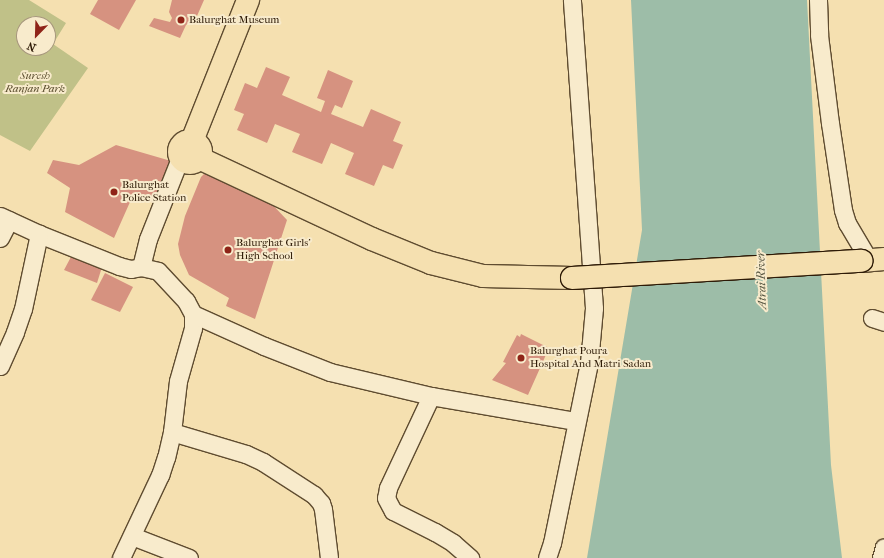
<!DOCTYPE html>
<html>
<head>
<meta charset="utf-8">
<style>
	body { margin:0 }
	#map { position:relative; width:884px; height:558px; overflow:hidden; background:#f5e0b0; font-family:"IM FELL French Canon",serif }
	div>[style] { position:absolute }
	.green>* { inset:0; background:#c0c188 }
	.water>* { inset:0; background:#9dbda8 }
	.building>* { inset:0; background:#d69280 }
	.roads { filter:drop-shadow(1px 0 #5f4c30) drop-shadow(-1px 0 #5f4c30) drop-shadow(0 1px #5f4c30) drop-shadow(0 -1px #5f4c30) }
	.minor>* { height:17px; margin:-8.5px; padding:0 8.5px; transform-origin:8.5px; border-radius:8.5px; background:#f8ebcc }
	.major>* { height:22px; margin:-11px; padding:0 11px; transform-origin:11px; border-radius:11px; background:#f5e0b0 }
	.major>.ring { margin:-11px; padding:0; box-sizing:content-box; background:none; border:22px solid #f5e0b0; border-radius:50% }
	.bridges { filter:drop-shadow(1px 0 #2d1a06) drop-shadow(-1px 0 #2d1a06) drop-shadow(0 1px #2d1a06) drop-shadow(0 -1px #2d1a06) }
	.major-bridge>* { height:22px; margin:-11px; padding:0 11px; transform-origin:11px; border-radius:11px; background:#f5e0b0 }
	.dots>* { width:11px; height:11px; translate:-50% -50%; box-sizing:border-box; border:2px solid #f8ebcc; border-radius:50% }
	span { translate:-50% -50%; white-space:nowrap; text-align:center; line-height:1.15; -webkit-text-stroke:4px #f8ebcc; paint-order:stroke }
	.poi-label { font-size:11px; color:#2d1a06 }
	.left { translate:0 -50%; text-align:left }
	.park-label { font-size:11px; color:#594c2d; font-style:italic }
	.water-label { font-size:12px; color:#54533f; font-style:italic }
	.north { position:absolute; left:16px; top:16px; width:40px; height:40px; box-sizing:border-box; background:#f8ebcc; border:1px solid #a7977d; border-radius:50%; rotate:203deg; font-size:11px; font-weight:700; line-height:16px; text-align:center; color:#2d1a06 }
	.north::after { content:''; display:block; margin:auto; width:14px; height:18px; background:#8f2418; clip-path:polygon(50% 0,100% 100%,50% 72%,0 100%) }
</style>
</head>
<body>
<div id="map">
	<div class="green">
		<i style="clip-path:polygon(evenodd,0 0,29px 0,66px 23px,53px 44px,88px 68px,30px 151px,0 135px,0 0,24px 24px,48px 24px,48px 48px,24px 48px,24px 24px)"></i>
	</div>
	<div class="water">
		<i style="clip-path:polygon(631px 0,807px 0,831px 465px,842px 558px,587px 558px,642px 230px)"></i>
	</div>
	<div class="building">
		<i style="clip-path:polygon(98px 0,136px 0,119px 30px,90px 14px)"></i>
		<i style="clip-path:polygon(172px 0,204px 0,197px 16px,186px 25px,180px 38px,149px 26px,154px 18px,170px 22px,172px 18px,169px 12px)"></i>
		<i style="clip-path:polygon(266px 67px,290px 77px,282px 95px,321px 112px,325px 101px,317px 98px,328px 70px,353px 81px,342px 108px,335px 105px,331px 114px,363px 127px,371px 109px,401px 122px,393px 141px,403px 145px,393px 169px,383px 165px,374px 186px,345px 174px,354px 153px,331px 143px,322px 164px,292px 152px,300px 134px,275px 124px,267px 143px,237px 130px,244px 114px,234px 110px,245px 83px,257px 88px)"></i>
		<i style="clip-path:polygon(116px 145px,171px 161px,155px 204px,140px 196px,130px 202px,114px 238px,65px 212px,70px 188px,47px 173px,53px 160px,79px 165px)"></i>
		<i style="clip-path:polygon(205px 173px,269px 201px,287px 220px,255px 319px,226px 306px,229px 298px,189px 275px,180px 255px,178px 244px,185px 216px,201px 177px)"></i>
		<i style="clip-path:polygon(72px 255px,102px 267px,97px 283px,64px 270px)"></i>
		<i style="clip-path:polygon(105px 273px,133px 287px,120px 312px,91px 300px)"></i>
		<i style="clip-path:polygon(521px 334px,549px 348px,528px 395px,492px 380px,506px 363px,503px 362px,517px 335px,520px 337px)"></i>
	</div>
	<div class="roads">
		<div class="minor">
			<i style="left:818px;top:0;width:35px;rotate:88deg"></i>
			<i style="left:819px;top:35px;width:89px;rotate:82.9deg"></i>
			<i style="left:830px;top:123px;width:88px;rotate:81.5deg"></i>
			<i style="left:843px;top:210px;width:14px;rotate:73deg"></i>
			<i style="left:847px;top:223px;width:43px;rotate:59.3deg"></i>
			<i style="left:0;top:216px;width:43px;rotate:24.8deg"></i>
			<i style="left:39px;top:234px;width:86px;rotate:21.8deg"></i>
			<i style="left:119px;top:266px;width:12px;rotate:14deg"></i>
			<i style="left:131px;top:269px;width:10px;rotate:-11deg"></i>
			<i style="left:141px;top:267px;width:17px;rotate:13deg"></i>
			<i style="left:158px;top:271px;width:41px;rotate:47deg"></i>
			<i style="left:186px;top:301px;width:15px;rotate:62deg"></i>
			<i style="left:193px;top:314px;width:14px;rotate:90deg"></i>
			<i style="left:193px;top:328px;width:55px;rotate:105.8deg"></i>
			<i style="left:178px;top:381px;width:51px;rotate:96.7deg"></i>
			<i style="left:172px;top:432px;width:26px;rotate:103deg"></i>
			<i style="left:166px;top:457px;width:19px;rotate:108deg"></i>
			<i style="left:160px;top:475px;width:92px;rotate:115.2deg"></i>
			<i style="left:0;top:238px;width:20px;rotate:-63deg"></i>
			<i style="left:141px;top:267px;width:29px;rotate:-76deg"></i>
			<i style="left:148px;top:239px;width:87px;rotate:-68.4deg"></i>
			<i style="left:193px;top:314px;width:78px;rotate:24.3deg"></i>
			<i style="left:264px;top:346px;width:71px;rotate:21.5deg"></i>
			<i style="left:330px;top:372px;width:104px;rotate:13.4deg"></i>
			<i style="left:431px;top:396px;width:147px;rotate:9.8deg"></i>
			<i style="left:872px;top:318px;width:13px;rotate:18deg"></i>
			<i style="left:0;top:366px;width:37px;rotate:-66deg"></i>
			<i style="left:15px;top:332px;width:24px;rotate:-71deg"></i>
			<i style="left:23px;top:309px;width:77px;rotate:-78deg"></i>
			<i style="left:431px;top:396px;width:102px;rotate:115.1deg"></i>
			<i style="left:388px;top:488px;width:10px;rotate:101deg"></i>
			<i style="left:386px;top:498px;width:15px;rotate:62deg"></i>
			<i style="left:393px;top:511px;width:47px;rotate:26.6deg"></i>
			<i style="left:435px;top:532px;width:21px;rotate:31deg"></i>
			<i style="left:453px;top:543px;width:23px;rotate:41deg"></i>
			<i style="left:172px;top:432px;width:77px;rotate:16.6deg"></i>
			<i style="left:246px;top:454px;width:19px;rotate:25deg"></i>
			<i style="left:263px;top:462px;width:61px;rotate:32.9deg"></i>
			<i style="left:314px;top:495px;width:11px;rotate:49deg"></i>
			<i style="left:321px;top:503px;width:6px;rotate:72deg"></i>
			<i style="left:323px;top:509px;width:49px;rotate:83deg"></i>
			<i style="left:132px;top:536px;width:61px;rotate:21.1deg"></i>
			<i style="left:547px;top:558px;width:16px;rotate:-72deg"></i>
			<i style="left:552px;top:543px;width:184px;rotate:-78.4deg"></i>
			<i style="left:589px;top:363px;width:55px;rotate:-84.8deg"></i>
			<i style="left:594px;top:308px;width:309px;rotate:-94.1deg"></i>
			<i style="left:881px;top:558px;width:11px;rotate:-75deg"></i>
		</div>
		<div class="major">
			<i style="left:192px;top:141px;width:152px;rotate:-68.3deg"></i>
			<i class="ring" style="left:179px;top:141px;width:0;height:0"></i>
			<i style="left:199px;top:158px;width:191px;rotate:25.1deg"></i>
			<i style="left:372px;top:239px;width:64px;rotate:22.1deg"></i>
			<i style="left:431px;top:263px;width:54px;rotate:14deg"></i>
			<i style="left:483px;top:276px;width:89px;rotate:1.3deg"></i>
			<i style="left:862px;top:261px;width:22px;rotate:-5deg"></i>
		</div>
	</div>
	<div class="bridges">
		<div class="major-bridge">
			<i style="left:572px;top:278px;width:290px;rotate:-3.4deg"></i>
		</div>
	</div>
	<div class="dots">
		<i style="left:181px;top:20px;background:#8f2418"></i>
		<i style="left:114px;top:192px;background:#8f2418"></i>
		<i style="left:228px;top:250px;background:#8f2418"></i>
		<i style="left:521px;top:358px;background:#8f2418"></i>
	</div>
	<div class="poi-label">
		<span class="left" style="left:189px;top:20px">Balurghat Museum</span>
		<span class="left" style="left:122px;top:192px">Balurghat<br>Police Station</span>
		<span class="left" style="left:236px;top:250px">Balurghat Girls'<br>High School</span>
		<span class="left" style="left:530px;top:358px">Balurghat Poura<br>Hospital And Matri Sadan</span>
	</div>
	<div class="park-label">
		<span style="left:35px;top:83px">Suresh<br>Ranjan Park</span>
	</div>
	<div class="water-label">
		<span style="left:762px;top:280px;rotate:-92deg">Atrai River</span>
	</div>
	<div class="north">N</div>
</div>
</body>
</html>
